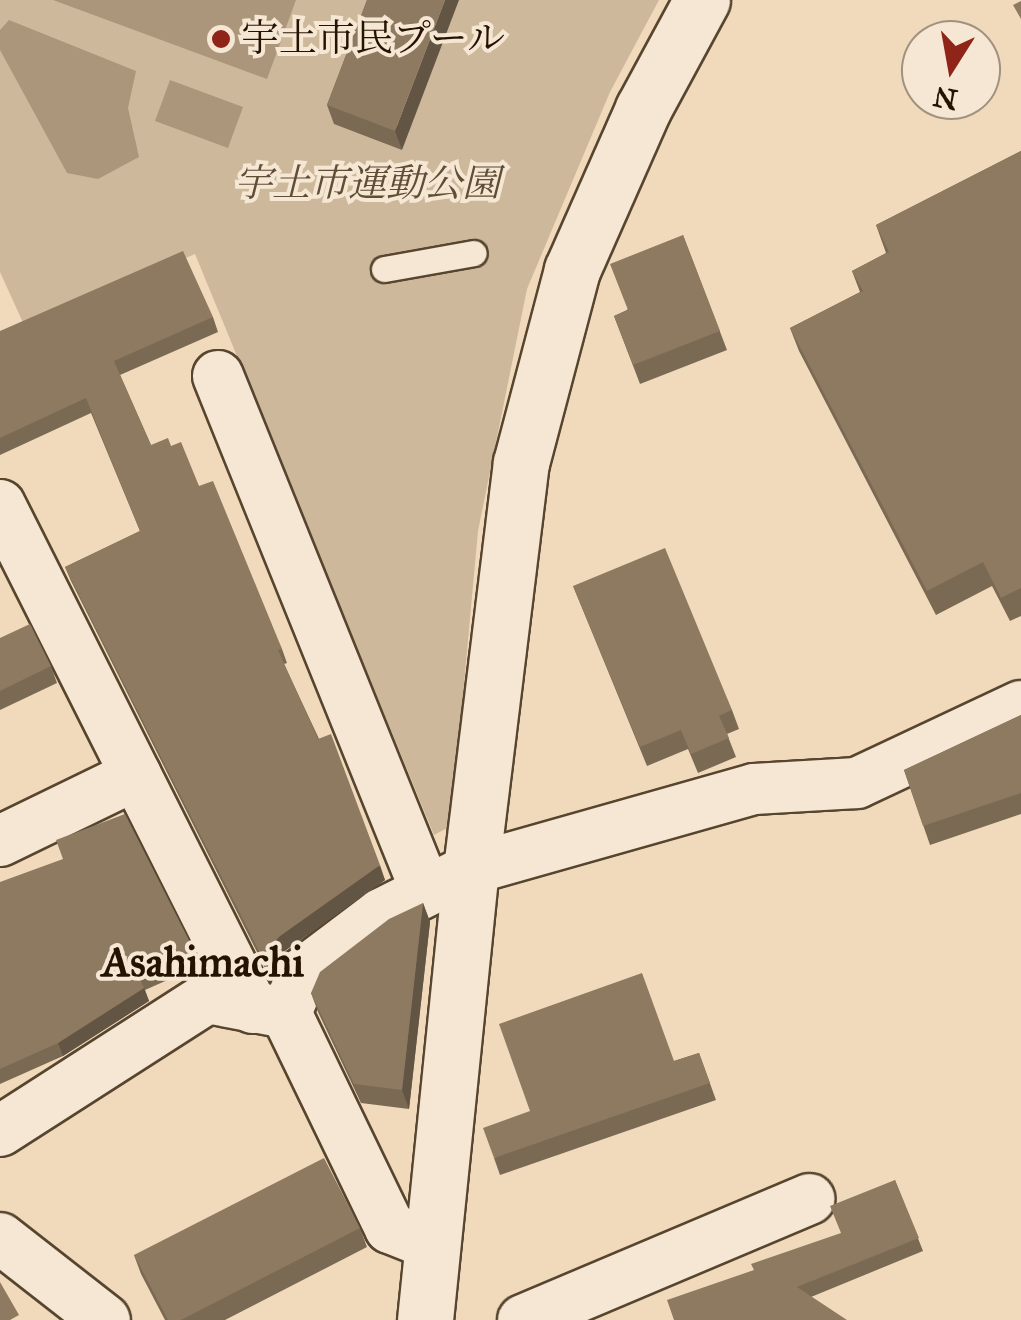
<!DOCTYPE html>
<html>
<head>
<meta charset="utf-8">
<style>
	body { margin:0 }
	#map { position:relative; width:1021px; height:1320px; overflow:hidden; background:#f0dabb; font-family:"IM FELL Great Primer","Noto Serif JP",serif }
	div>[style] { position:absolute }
	.green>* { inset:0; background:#cdb89b }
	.water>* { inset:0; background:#ab967b }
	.roads { filter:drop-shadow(2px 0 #57452f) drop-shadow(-2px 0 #57452f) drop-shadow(0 2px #57452f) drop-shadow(0 -2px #57452f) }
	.service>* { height:25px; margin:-12.5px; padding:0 12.5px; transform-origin:12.5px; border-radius:12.5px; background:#f5e7d3 }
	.minor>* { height:50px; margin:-25px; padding:0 25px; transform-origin:25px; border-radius:25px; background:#f5e7d3 }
	.tertiary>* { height:55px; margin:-27.5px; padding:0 27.5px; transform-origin:27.5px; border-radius:27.5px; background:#f5e7d3 }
	.wall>* { inset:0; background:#7a6953 }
	.shaded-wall>* { inset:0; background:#635544 }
	.building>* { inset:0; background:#8e7a61 }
	.dots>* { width:28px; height:28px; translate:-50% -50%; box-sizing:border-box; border:5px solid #f5e7d3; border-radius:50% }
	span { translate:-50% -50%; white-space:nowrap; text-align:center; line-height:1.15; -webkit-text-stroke:8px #f5e7d3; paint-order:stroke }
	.poi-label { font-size:38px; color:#241300 }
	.left { translate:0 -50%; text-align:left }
	.park-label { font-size:38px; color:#5f4d36; font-style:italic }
	.quarter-label { font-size:42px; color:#241300; font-weight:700 }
	.north { position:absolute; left:901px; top:20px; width:100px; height:100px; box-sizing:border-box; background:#f5e7d3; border:2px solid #a1927f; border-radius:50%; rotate:191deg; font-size:28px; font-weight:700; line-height:40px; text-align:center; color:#241300 }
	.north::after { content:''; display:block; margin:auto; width:35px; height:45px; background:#8f2418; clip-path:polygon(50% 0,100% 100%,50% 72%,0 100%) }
</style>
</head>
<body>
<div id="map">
	<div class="green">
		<i style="clip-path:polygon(0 0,659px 0,610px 92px,527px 289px,478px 531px,451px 826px,434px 835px,195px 254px,25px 327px,0 272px)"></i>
	</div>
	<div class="water">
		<i style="clip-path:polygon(53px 0,296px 0,267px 79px)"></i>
		<i style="clip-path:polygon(9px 20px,136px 71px,128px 108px,139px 157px,98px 179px,67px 173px,0 50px,0 30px)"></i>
		<i style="clip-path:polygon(170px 80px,243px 107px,228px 148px,155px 121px)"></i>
	</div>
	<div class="roads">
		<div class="service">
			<i style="left:384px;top:269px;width:91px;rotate:-10.1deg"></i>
		</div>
		<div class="minor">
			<i style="left:218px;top:376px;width:555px;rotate:68.01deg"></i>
			<i style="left:0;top:505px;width:563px;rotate:63.3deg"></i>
			<i style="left:0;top:841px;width:151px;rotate:-25.9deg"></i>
			<i style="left:286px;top:1013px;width:43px;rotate:-67deg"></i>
			<i style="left:303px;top:973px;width:98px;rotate:-37.1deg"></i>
			<i style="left:381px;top:914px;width:101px;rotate:-26.6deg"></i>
			<i style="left:471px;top:869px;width:294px;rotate:-15.8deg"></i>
			<i style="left:754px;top:789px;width:103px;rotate:-3.3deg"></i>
			<i style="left:857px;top:783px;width:181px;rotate:-25.2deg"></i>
			<i style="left:0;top:1131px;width:246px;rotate:-32.7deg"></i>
			<i style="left:207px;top:998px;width:80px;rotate:10.8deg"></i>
			<i style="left:286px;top:1013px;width:239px;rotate:64.2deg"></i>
			<i style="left:390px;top:1228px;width:46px;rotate:21.6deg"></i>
			<i style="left:0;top:1238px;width:133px;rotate:38deg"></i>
			<i style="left:523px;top:1320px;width:311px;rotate:-22.9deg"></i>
		</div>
		<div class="tertiary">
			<i style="left:425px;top:1320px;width:453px;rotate:-84.2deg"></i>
			<i style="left:471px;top:869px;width:409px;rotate:-83deg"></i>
			<i style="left:521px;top:463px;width:200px;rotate:-75.2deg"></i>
			<i style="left:572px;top:270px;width:176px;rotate:-66.2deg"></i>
			<i style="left:643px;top:109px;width:124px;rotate:-61.6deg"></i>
		</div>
	</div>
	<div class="wall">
		<i style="clip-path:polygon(367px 0,402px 150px,334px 124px,327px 105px)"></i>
		<i style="clip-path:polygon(1021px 151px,1021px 616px,1010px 621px,992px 586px,936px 615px,799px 351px,790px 328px,860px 292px,852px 271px,886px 253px,876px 225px)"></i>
		<i style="clip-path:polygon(683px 235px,727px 350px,640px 384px,614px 316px,627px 310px)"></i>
		<i style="clip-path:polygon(213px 317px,218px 332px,120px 375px,151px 445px,171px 446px,199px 486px,282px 649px,287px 663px,284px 664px,385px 880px,286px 950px,266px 970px,71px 581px,65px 567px,140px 531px,91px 413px,0 455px,0 331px)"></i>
		<i style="clip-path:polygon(573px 586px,732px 710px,739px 729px,727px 734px,736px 757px,698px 773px,688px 749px,647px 766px)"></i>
		<i style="clip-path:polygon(0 638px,51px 666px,57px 683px,0 710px)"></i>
		<i style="clip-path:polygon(1021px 715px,1021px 814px,930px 845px,904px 770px)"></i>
		<i style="clip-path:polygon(0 882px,195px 952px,199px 966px,145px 990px,149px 1001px,63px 1056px,0 1084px)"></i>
		<i style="clip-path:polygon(423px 903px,430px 922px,409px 1109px,361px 1103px,318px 1012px,311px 993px)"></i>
		<i style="clip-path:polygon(699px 1053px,716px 1100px,500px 1175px,494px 1158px,674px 1061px)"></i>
		<i style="clip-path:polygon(895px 1180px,923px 1251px,811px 1297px,754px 1270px,841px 1234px)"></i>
		<i style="clip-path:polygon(360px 1228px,367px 1247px,225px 1320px,165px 1320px,141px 1274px,134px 1255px)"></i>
	</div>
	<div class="shaded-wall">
		<i style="clip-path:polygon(445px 0,459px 0,402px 150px,395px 131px)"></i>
		<i style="clip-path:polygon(380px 865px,385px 880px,286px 950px,266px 970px,261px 955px,280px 936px)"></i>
		<i style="clip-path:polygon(423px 903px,430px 922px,409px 1109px,402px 1090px)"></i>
		<i style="clip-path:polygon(144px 988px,149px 1001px,63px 1056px,58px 1043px)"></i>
	</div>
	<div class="building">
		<i style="clip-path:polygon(367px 0,445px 0,395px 131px,327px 105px)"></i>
		<i style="clip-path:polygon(1021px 1px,1021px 19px,1013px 5px)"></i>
		<i style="clip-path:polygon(1021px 151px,1021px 588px,1001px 598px,983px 562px,927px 591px,790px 328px,863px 291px,852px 271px,889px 252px,876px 225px)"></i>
		<i style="clip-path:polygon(683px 235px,720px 331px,633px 365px,614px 316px,628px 310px,610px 264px)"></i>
		<i style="clip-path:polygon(183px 251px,213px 317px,114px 361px,151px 445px,168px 438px,171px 446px,181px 442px,199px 486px,213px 481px,282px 649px,278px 650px,318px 739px,331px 734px,380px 865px,280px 936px,261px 955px,65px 567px,140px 531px,86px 398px,0 438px,0 331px)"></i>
		<i style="clip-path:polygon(665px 548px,732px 710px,719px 716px,729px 738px,691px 754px,681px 730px,640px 747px,573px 586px)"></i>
		<i style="clip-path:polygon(30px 624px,51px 666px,0 691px,0 638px)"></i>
		<i style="clip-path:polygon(1021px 715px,1021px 793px,923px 826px,904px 770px)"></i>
		<i style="clip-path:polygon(125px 814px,195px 952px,139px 977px,144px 988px,58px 1043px,0 1069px,0 882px,63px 859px,56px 840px)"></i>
		<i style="clip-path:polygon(423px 903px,402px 1090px,354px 1084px,311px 993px,320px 972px,389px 919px)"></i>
		<i style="clip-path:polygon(642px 973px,674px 1061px,699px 1053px,710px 1083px,494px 1158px,483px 1128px,530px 1111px,499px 1024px)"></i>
		<i style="clip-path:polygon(324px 1158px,360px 1228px,181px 1320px,168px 1320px,134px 1255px)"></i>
		<i style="clip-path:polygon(895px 1180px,919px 1238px,797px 1287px,847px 1320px,674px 1320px,667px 1300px,754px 1270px,751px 1264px,841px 1233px,830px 1206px)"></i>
		<i style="clip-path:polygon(0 1282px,19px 1315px,10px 1320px,0 1320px)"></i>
	</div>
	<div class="dots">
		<i style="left:221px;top:39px;background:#8f2418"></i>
	</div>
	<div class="poi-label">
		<span class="left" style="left:241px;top:39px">宇土市民プール</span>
	</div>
	<div class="park-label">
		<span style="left:367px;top:184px">宇土市運動公園</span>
	</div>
	<div class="quarter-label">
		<span style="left:203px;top:962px">Asahimachi</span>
	</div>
	<div class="north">N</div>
</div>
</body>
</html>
